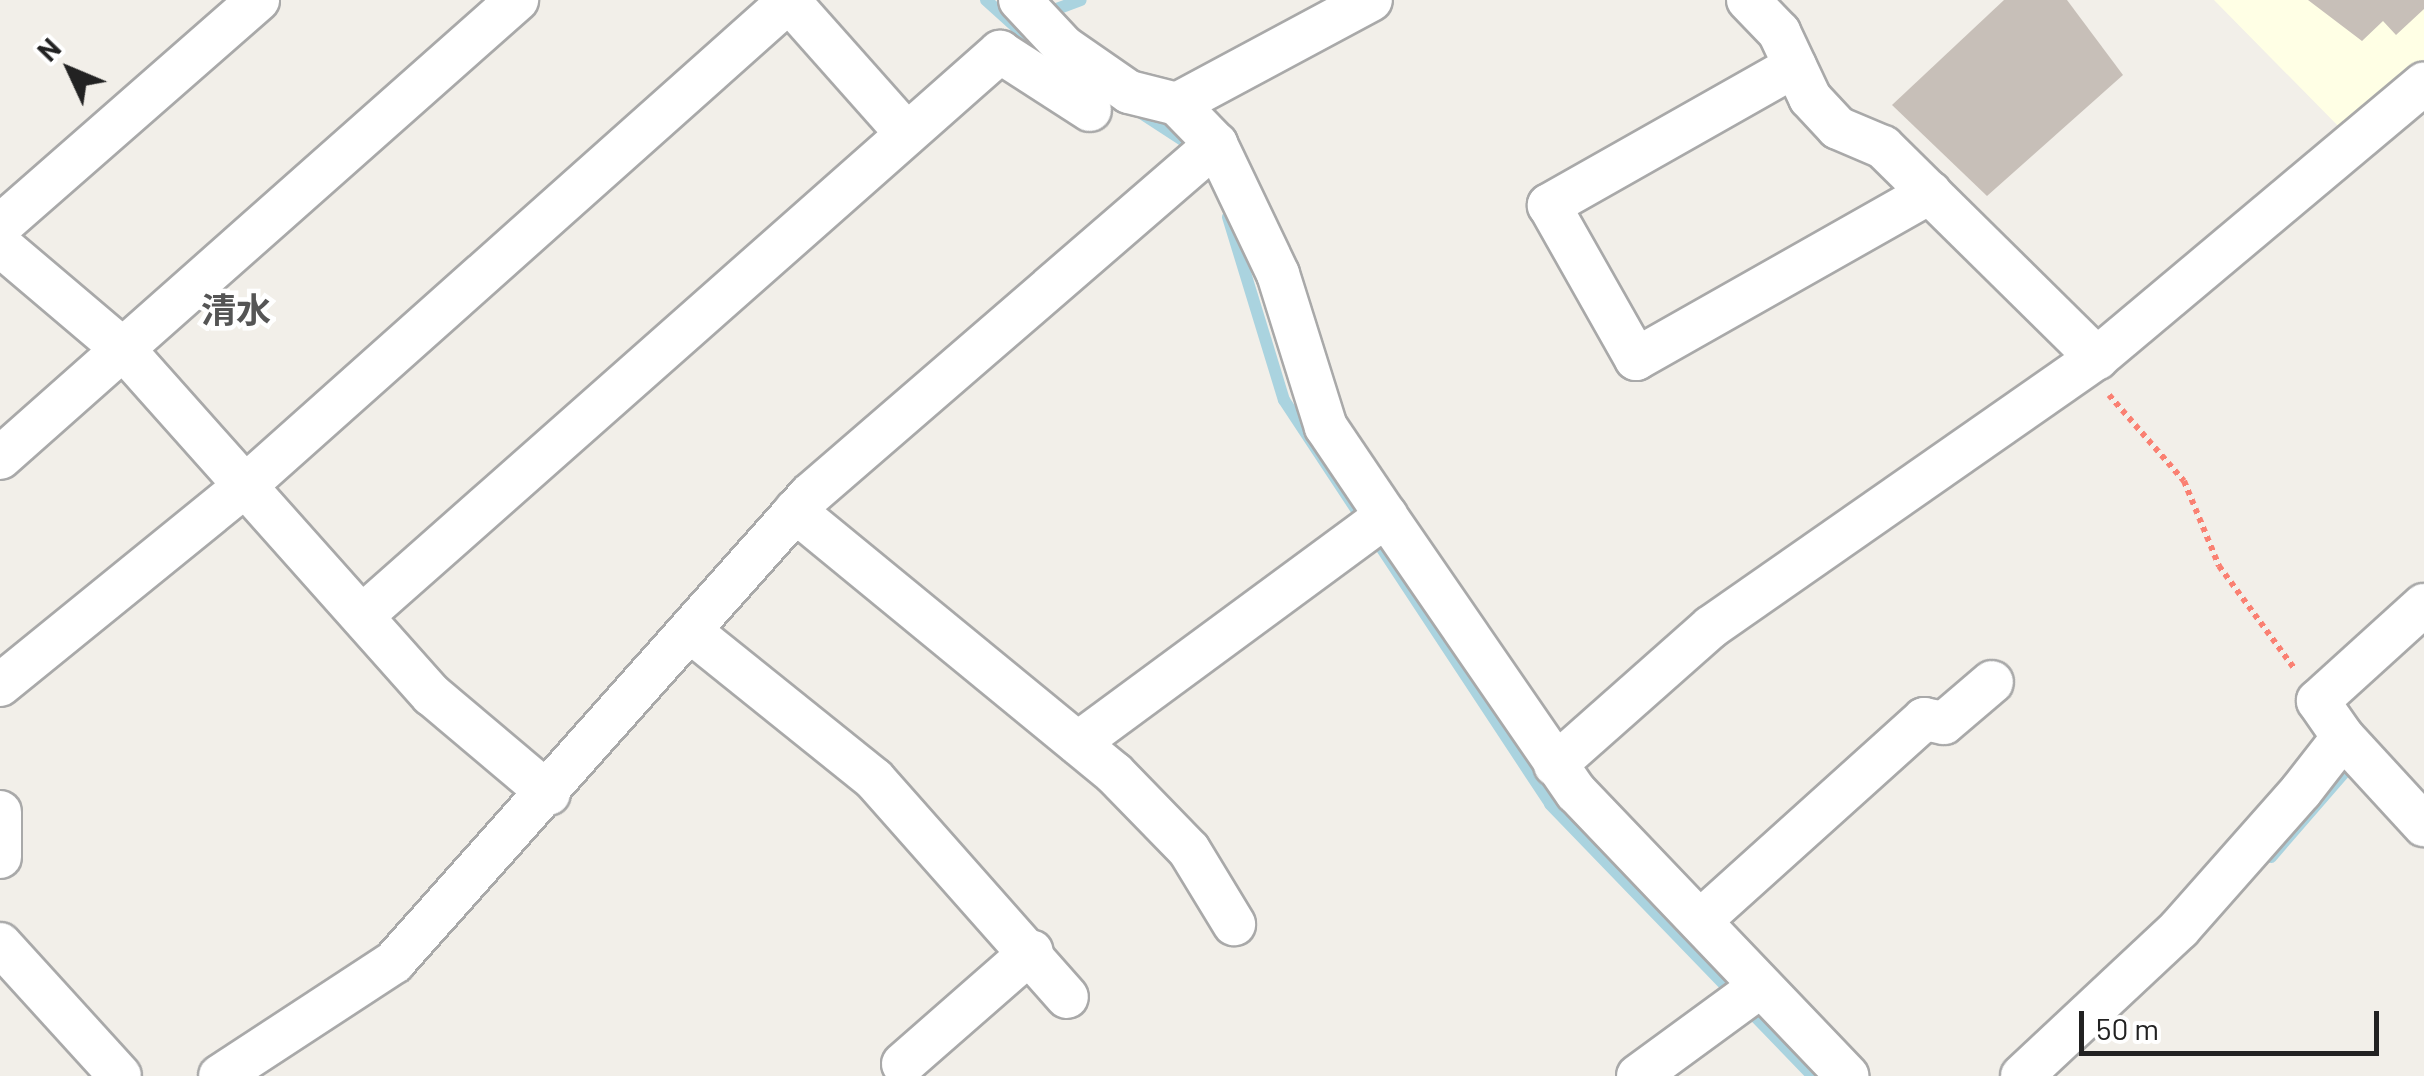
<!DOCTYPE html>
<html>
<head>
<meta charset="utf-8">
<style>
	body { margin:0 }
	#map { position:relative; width:2424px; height:1076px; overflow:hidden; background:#f2efe9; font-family:Barlow,"Noto Sans JP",sans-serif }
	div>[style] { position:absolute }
	.education>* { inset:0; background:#ffffe5 }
	.stream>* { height:12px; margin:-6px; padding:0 6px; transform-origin:6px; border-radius:6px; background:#aad3df }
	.building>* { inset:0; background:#c7bfb8 }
	.path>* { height:6px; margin-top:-3px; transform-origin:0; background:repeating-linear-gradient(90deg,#fa8072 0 5px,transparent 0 10px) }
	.roads { filter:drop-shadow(2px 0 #a9a9a9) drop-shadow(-2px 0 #a9a9a9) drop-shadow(0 2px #a9a9a9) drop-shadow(0 -2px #a9a9a9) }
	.street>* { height:42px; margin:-21px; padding:0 21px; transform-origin:21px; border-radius:21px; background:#fff }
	span { translate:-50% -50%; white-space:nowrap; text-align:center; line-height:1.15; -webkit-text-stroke:9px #fff; paint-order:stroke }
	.quarter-label { font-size:35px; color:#555; font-weight:700 }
	.north { position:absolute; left:20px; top:20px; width:100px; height:100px; -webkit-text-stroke:8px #fff; paint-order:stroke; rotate:314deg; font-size:28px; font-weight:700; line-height:40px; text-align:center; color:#222 }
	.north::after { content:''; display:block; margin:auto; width:35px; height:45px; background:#222; clip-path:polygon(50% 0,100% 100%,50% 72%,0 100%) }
	.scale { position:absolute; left:2079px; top:1011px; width:300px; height:45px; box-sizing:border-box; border:5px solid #222; border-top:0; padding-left:12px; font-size:30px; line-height:35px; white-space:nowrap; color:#222; -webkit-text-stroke:8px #fff; paint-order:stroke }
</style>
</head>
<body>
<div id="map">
	<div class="education">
		<i style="clip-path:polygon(2214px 0,2424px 0,2424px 62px,2345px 133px)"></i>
	</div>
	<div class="stream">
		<i style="left:986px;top:0;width:67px;rotate:42deg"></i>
		<i style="left:1043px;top:14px;width:40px;rotate:-20.2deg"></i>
		<i style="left:1141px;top:113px;width:55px;rotate:33.1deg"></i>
		<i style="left:1228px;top:217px;width:191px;rotate:73deg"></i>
		<i style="left:1284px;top:400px;width:484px;rotate:56.6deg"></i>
		<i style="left:1550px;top:804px;width:378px;rotate:46deg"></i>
		<i style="left:2271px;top:857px;width:130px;rotate:-49.1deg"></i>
	</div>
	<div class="building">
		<i style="clip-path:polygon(2004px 0,2067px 0,2123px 75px,1987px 196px,1892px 105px)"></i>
		<i style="clip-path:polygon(2308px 0,2424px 0,2424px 9px,2396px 35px,2383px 21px,2362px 41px)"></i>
	</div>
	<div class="path">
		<i style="left:2109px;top:395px;width:114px;rotate:48.9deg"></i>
		<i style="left:2184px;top:481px;width:92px;rotate:67.6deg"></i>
		<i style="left:2219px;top:566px;width:127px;rotate:53.7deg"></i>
	</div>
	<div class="roads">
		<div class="street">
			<i style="left:788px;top:0;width:178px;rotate:48.4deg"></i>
			<i style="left:1020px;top:0;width:64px;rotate:46.9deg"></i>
			<i style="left:1064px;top:47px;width:79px;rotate:34.7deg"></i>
			<i style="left:1129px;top:92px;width:49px;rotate:14deg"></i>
			<i style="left:1177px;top:104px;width:56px;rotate:45.7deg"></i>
			<i style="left:1748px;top:0;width:45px;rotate:45.9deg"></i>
			<i style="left:1779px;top:32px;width:73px;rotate:64.8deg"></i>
			<i style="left:1810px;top:98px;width:41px;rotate:47deg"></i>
			<i style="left:1838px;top:128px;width:49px;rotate:22.9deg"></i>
			<i style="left:1883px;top:147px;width:301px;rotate:44.6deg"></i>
			<i style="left:1795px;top:66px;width:283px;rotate:150.5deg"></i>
			<i style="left:1549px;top:205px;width:177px;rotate:60.5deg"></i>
			<i style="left:1636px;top:359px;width:338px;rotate:-29.5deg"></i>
			<i style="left:1177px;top:104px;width:220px;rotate:-28.2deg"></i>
			<i style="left:0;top:226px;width:343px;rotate:-41.2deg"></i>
			<i style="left:0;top:245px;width:165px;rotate:40.3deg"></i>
			<i style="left:126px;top:352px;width:460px;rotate:48.3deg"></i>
			<i style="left:432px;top:695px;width:153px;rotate:40.2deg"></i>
			<i style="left:0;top:458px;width:691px;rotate:-41.54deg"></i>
			<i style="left:795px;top:511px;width:413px;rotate:39.4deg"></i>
			<i style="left:1114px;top:773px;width:107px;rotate:45.8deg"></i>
			<i style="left:1189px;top:850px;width:87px;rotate:58.7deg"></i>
			<i style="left:362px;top:616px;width:852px;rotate:-41.48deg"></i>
			<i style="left:1000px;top:52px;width:107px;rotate:32.8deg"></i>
			<i style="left:690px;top:631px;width:236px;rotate:38.8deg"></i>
			<i style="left:874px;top:779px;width:291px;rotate:48.5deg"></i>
			<i style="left:0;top:685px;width:316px;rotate:-39.1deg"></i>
			<i style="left:245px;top:486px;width:729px;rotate:-41.72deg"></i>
			<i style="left:2343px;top:737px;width:120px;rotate:47.4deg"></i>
			<i style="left:1078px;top:743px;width:383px;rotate:-36.4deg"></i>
			<i style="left:1555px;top:765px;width:208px;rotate:-41.5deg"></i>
			<i style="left:1711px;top:627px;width:470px;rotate:-34.9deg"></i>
			<i style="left:2097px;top:358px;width:427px;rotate:-40deg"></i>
			<i style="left:0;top:812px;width:45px;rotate:90deg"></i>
			<i style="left:1700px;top:921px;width:302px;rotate:-42deg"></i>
			<i style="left:1924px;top:719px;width:20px;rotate:11deg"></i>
			<i style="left:1944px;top:723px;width:63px;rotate:-40.5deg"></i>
			<i style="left:0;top:944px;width:178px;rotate:47.7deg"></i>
			<i style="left:903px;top:1064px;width:171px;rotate:-41.2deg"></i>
			<i style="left:220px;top:1076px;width:208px;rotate:-33.2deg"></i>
			<i style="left:394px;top:962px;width:625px;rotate:-48.31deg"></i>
			<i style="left:810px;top:495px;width:537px;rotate:-40.84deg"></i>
			<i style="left:1216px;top:144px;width:144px;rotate:64.5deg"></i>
			<i style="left:1278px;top:274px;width:160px;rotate:72.6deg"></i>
			<i style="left:1326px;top:427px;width:107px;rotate:56deg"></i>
			<i style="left:1386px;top:516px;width:335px;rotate:55.5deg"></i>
			<i style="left:1576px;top:792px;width:393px;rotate:46.3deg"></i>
			<i style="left:1638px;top:1076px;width:152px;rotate:-36.2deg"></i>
			<i style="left:2022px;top:1076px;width:215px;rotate:-43.1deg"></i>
			<i style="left:2179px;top:929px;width:184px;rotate:-48.5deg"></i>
			<i style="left:2301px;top:791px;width:68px;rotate:-52.1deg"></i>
			<i style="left:2343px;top:737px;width:44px;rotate:-124.8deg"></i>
			<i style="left:2318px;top:701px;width:143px;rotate:-42.2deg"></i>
		</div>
	</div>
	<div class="quarter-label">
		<span style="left:236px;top:309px">清水</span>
	</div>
	<div class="north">N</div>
	<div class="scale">50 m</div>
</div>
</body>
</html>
